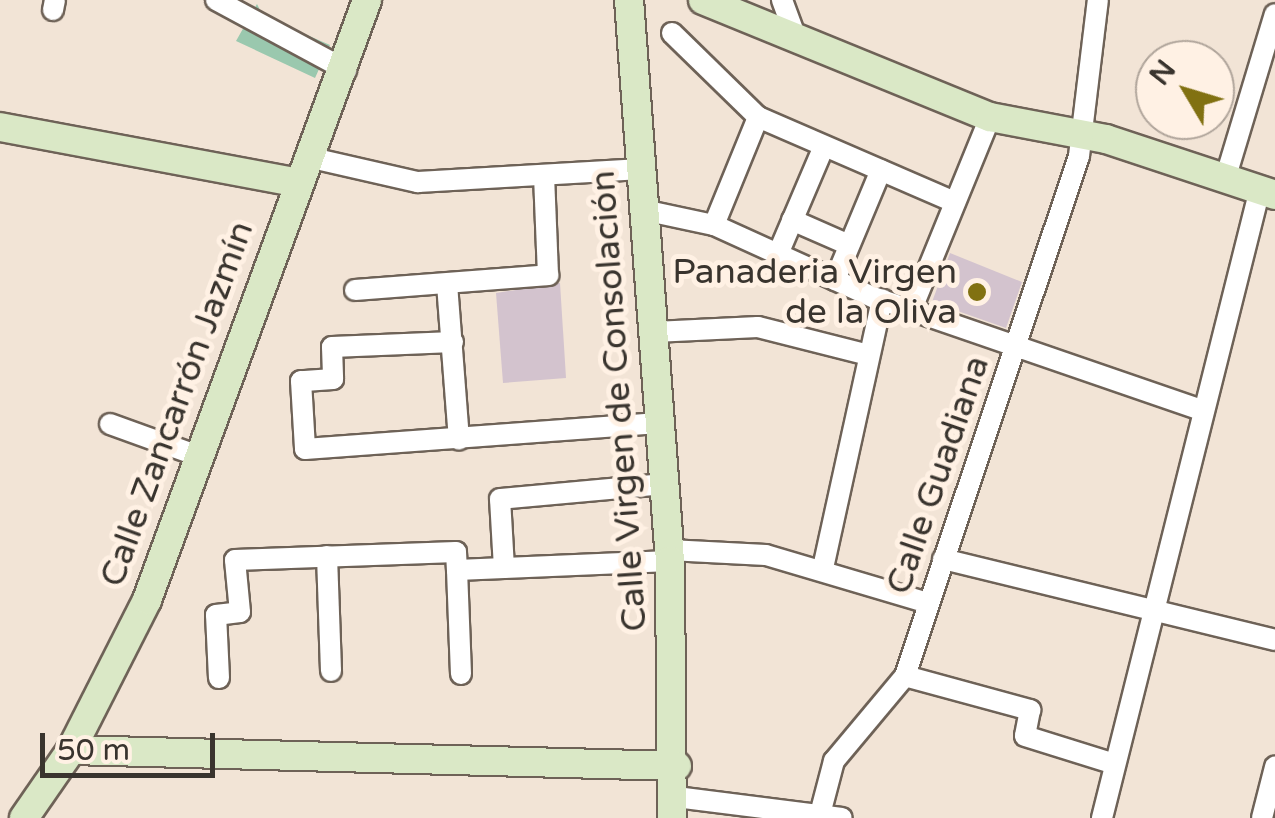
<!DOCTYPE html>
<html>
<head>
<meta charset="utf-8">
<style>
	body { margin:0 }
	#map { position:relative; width:1275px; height:818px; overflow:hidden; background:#f2e4d6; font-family:"Varela Round",sans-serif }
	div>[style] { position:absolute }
	.green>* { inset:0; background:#9ac8ae }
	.building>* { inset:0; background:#d3c3ce }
	.roads { filter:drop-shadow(2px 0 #6e6257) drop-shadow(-2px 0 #6e6257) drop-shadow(0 2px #6e6257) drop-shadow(0 -2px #6e6257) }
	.street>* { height:20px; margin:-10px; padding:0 10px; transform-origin:10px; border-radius:10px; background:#fff }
	.secondary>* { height:28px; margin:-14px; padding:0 14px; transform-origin:14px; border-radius:14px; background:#dae8c6 }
	.dots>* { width:28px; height:28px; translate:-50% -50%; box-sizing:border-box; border:5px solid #fff1e4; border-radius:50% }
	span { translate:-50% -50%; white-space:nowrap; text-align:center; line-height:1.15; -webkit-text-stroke:10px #fff1e4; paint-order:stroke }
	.poi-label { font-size:35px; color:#39342e }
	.right { translate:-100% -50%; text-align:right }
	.street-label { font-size:35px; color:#39342e }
	.north { position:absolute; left:1135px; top:40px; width:100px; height:100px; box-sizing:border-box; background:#fff1e4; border:2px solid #b0a59b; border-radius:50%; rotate:308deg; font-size:28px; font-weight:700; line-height:40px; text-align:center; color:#39342e }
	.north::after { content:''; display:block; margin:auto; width:35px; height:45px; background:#817111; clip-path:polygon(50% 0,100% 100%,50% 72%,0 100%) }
	.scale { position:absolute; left:40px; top:733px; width:175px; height:45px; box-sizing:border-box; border:5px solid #39342e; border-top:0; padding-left:12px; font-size:30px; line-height:35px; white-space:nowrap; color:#39342e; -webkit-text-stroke:8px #fff1e4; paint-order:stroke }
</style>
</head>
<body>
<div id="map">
	<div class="green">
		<i style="clip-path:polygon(257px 4px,263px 16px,330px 45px,315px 78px,236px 41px)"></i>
	</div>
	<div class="building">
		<i style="clip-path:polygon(950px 253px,1022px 282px,1006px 328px,932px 302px)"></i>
		<i style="clip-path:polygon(560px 283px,566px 378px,503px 383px,496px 293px)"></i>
	</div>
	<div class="roads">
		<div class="street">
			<i style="left:216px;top:0;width:148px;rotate:28.3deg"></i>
			<i style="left:782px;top:0;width:40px;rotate:69.8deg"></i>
			<i style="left:53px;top:10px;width:10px;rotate:-79deg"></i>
			<i style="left:672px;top:33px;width:120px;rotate:44.3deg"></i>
			<i style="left:758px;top:117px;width:214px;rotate:23.4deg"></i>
			<i style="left:312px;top:158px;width:109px;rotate:12.8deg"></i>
			<i style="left:418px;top:182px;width:224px;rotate:-3.3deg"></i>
			<i style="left:1226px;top:176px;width:169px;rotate:-73.2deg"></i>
			<i style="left:648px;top:211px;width:67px;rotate:12deg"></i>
			<i style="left:714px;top:225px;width:175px;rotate:24.4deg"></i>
			<i style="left:873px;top:297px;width:348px;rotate:19deg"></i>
			<i style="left:792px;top:220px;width:62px;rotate:23.7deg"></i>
			<i style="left:714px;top:225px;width:117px;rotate:-67.8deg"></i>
			<i style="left:778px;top:254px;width:117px;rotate:-66.9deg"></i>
			<i style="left:835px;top:280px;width:119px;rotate:-67.3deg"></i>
			<i style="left:447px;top:284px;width:156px;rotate:85.6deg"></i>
			<i style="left:355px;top:290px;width:194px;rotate:-4.4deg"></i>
			<i style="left:548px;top:275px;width:98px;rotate:-92.3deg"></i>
			<i style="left:913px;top:306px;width:204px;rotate:-67.8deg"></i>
			<i style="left:654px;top:332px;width:104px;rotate:-2.8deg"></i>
			<i style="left:758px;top:327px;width:110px;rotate:14.2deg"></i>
			<i style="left:453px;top:342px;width:121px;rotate:177.6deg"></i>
			<i style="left:332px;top:347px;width:32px;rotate:88deg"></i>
			<i style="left:333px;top:379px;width:32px;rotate:176deg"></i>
			<i style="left:301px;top:381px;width:68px;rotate:86.6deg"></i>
			<i style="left:305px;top:449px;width:358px;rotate:-4.2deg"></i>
			<i style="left:110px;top:424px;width:97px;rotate:19.9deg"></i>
			<i style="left:669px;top:550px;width:97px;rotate:3deg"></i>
			<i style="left:766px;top:555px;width:169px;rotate:16.5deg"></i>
			<i style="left:327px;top:556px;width:115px;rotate:88deg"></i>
			<i style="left:943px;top:559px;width:342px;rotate:13.7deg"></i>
			<i style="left:504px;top:568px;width:69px;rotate:-93.3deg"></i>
			<i style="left:500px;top:499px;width:166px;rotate:-5.2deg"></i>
			<i style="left:823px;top:568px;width:275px;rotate:-77.6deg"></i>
			<i style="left:457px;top:570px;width:104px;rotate:87.8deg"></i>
			<i style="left:905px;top:676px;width:130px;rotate:15.2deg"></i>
			<i style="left:1030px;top:710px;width:26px;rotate:101deg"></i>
			<i style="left:1025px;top:736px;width:94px;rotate:17.3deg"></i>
			<i style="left:219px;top:678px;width:63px;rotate:-92.7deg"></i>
			<i style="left:216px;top:615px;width:24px;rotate:-7deg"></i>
			<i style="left:240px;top:612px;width:52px;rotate:-95.5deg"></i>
			<i style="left:235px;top:560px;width:221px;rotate:-2.1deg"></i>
			<i style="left:456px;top:552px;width:18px;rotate:87deg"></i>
			<i style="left:457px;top:570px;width:213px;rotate:-2.4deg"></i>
			<i style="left:676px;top:797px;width:167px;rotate:7.2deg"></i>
			<i style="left:819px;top:818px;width:59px;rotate:-75.3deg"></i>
			<i style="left:834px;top:761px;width:111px;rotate:-50.1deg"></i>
			<i style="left:905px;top:676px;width:548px;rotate:-71.5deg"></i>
			<i style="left:1079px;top:156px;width:157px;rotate:-83.1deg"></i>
			<i style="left:1102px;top:818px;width:649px;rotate:-75.9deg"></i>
			<i style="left:1262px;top:818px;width:53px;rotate:-75.7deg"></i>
		</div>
		<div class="secondary">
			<i style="left:629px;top:0;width:562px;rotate:85.82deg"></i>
			<i style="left:670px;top:561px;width:257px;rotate:89.6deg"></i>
			<i style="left:703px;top:0;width:310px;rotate:22.2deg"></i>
			<i style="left:990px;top:117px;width:118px;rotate:10.7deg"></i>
			<i style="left:1106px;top:139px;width:178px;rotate:18.3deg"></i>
			<i style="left:0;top:127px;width:303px;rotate:10.6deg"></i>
			<i style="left:71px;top:750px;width:606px;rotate:1.51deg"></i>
			<i style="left:24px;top:818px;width:83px;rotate:-55.3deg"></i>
			<i style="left:71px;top:750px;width:168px;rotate:-63.1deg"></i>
			<i style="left:147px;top:600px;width:639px;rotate:-69.86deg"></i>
		</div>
	</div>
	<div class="dots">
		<i style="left:977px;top:292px;background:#817111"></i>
	</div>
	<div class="poi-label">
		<span class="right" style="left:957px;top:292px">Panaderia Virgen<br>de la Oliva</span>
	</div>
	<div class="street-label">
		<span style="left:619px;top:401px;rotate:-94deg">Calle Virgen de Consolación</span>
		<span style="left:177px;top:404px;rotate:-70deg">Calle Zancarrón Jazmín</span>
		<span style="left:938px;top:475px;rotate:-71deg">Calle Guadiana</span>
	</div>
	<div class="north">N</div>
	<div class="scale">50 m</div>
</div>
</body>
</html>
